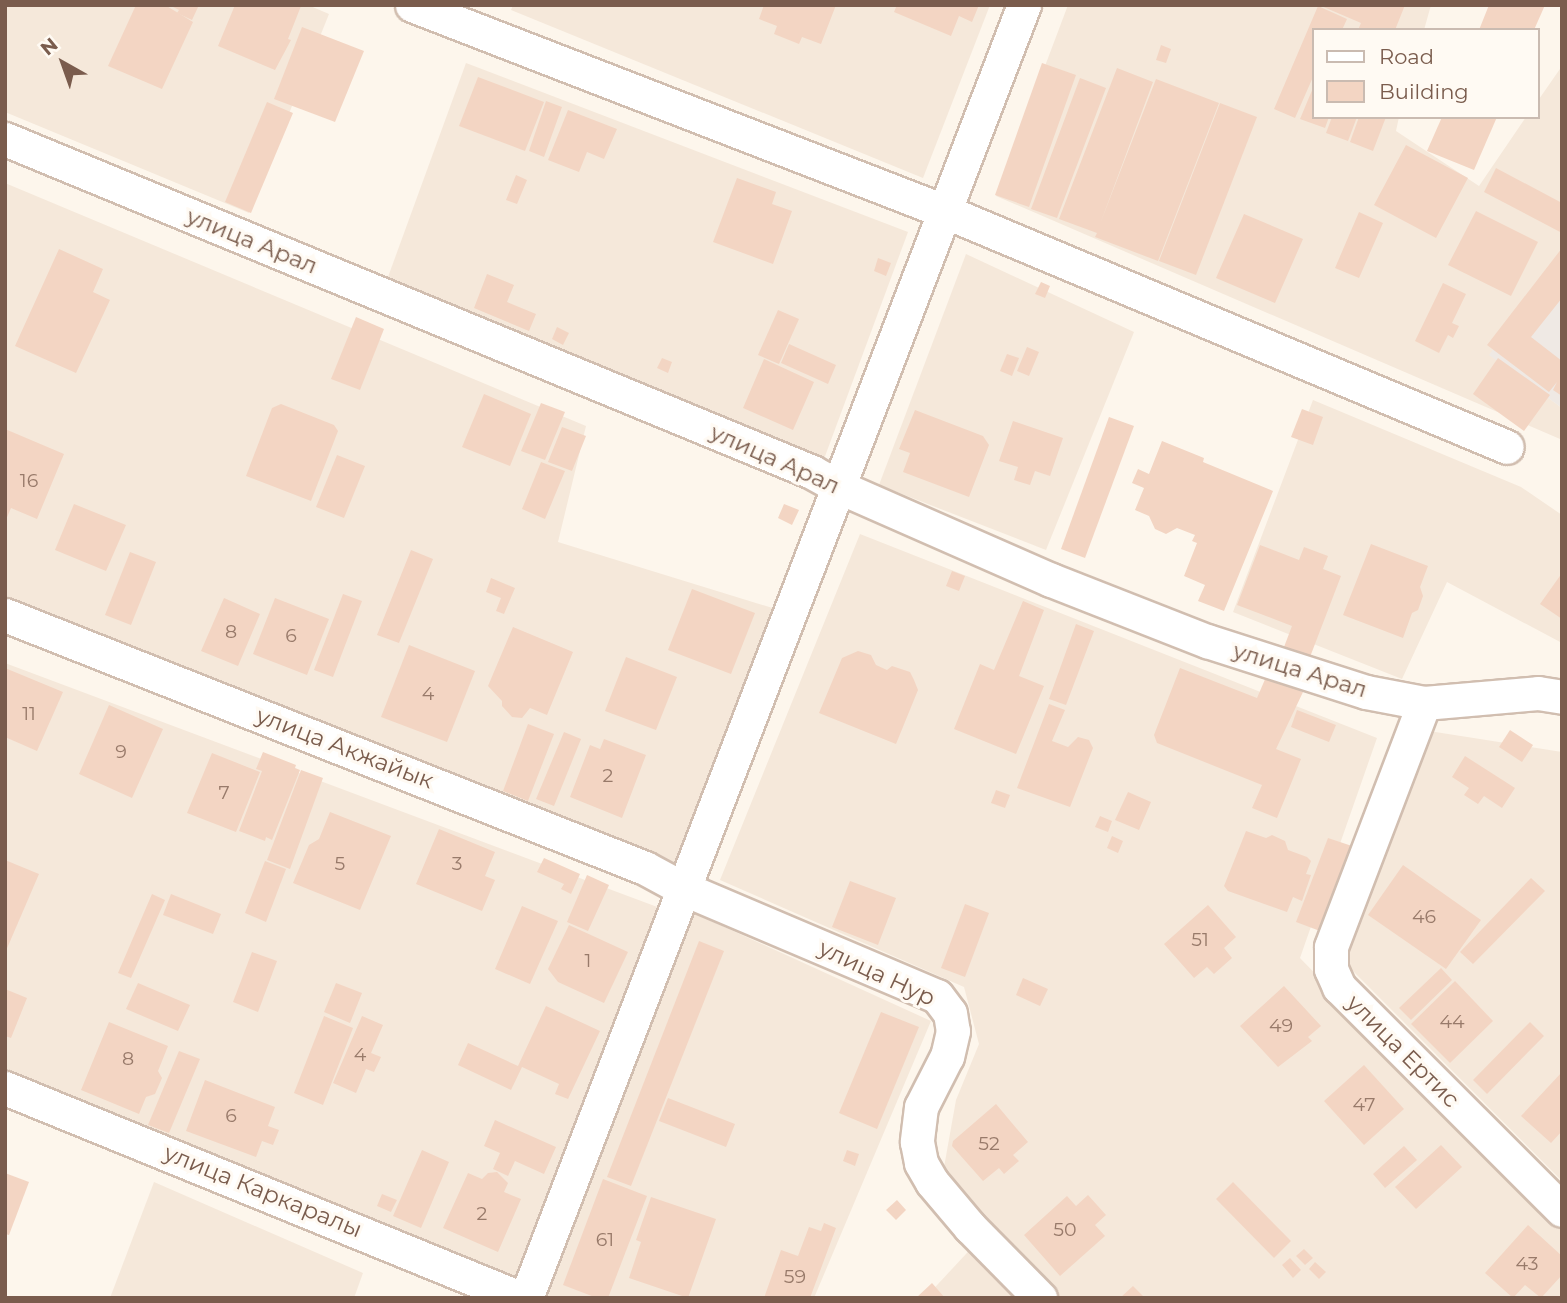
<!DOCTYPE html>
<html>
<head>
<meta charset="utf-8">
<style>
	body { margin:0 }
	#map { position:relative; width:1567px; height:1303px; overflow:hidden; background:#fdf6ec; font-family:Montserrat,sans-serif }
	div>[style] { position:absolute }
	.residential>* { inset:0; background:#f5e8da }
	.industrial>* { inset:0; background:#efe9e4 }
	.building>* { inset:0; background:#f3d5c3 }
	.roads { filter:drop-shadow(2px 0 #d1beb0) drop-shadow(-2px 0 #d1beb0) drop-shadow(0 2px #d1beb0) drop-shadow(0 -2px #d1beb0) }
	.street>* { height:33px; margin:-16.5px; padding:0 16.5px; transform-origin:16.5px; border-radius:16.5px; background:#fff }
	span { translate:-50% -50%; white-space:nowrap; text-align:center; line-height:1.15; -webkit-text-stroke:6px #fffaf3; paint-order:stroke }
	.number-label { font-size:19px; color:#987a6a }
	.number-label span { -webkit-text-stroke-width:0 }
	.street-label { font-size:23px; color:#7a5c4d }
	.frame { position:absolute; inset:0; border:7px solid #7a5c4d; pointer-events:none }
	.legend { position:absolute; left:1312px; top:28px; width:228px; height:91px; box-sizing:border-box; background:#fffaf3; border:2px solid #cabbb1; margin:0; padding:9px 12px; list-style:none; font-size:21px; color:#7a5c4d }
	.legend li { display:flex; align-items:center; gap:14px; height:35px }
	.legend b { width:35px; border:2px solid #cabbb1 }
	.north { position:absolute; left:28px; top:28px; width:70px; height:70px; -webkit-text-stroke:5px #fffaf3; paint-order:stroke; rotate:320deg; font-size:19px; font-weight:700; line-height:28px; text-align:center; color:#7a5c4d }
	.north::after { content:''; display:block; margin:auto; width:24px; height:32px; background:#7a5c4d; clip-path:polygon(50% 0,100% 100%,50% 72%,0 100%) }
</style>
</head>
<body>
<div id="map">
	<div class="residential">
		<i style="clip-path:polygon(5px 5px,308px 5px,329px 14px,249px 213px,5px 112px)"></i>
		<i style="clip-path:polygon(513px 5px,990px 5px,923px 178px,511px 10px)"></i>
		<i style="clip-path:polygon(1068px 5px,1431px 5px,1424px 30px,1313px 30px,1313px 117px,1399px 117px,1396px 131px,1479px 186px,1526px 117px,1537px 117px,1537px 102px,1562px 66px,1562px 255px,1490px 355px,1562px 408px,1560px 439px,996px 196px)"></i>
		<i style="clip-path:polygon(466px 63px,908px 232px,824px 459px,388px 277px)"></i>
		<i style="clip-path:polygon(5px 183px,586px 426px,558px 542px,792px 614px,678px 883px,5px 614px)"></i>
		<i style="clip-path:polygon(966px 254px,1134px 332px,1046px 550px,879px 485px)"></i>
		<i style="clip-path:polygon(1313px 400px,1521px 487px,1562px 515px,1562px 643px,1447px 582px,1402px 679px,1233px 612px)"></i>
		<i style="clip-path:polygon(860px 534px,1377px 738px,1300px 958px,1562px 1227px,1562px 1298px,1050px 1298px,941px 1184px,956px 1100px,979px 1044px,964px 987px,720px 880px)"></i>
		<i style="clip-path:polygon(5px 663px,668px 911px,524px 1294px,5px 1082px)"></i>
		<i style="clip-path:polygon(1429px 731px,1562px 752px,1562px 1181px,1341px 959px)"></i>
		<i style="clip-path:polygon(687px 910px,931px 1021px,814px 1298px,542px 1298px)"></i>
		<i style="clip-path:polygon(154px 1182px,363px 1273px,354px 1298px,110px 1298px)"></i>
		<i style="clip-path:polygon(979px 1240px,1034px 1298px,925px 1298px)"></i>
	</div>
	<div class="industrial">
		<i style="clip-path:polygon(1562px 255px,1562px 408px,1489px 355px)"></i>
	</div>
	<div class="building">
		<i style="clip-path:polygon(136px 5px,165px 5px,193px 22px,162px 89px,108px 66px)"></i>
		<i style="clip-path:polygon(169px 5px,199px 5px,192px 20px,177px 13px,179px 10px)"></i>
		<i style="clip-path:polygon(235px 5px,301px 6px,288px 39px,291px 40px,275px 70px,218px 46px)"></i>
		<i style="clip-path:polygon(764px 5px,836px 5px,821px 44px,802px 37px,799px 44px,774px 34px,777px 26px,759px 19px)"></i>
		<i style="clip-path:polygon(897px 5px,979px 5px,972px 22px,959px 16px,951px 36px,894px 12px)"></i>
		<i style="clip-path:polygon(1319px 5px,1405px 5px,1395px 30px,1358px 30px,1361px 23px)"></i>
		<i style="clip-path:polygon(1489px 5px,1545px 5px,1534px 30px,1479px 30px)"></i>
		<i style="clip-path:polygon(1318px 6px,1347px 19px,1342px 30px,1313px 30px,1313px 77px,1295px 118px,1274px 109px)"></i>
		<i style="clip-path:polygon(302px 27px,364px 51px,335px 122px,274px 99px)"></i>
		<i style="clip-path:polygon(1161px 45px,1171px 49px,1166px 63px,1156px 60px)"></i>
		<i style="clip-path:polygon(1042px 63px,1076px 75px,1029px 207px,995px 195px)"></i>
		<i style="clip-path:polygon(1117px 68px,1153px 82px,1100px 224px,1156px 79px,1219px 103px,1158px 261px,1095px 237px,1097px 233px,1059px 219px)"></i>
		<i style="clip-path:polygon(478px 77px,544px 102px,525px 151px,459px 126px)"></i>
		<i style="clip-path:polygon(1080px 78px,1106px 88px,1057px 218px,1031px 209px)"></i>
		<i style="clip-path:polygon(1313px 88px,1313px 117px,1329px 117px,1325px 128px,1300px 119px)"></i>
		<i style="clip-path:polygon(546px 101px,562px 107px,544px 157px,529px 151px)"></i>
		<i style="clip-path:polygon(267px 102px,293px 113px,251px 213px,225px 202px)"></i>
		<i style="clip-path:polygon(1220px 103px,1257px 117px,1196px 275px,1159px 261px)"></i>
		<i style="clip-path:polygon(568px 110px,617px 129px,604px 159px,587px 152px,579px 172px,548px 160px)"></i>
		<i style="clip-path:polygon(1332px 117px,1357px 117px,1348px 141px,1326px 133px)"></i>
		<i style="clip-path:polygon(1359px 117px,1386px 117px,1373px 151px,1350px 142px)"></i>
		<i style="clip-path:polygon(1442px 117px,1497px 117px,1474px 170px,1427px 151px)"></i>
		<i style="clip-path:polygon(1406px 145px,1468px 178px,1436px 238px,1374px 205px)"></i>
		<i style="clip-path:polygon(1496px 168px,1562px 203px,1562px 233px,1484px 192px)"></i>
		<i style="clip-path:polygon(516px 175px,527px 180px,517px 204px,506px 200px)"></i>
		<i style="clip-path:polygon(737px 178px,776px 192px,772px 204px,792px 211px,773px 264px,713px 242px)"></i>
		<i style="clip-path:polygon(1476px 211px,1538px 242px,1511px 296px,1448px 265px)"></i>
		<i style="clip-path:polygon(1359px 212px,1383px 223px,1359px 278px,1335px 268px)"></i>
		<i style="clip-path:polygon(1244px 214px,1303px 239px,1275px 303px,1216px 278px)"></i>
		<i style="clip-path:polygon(1562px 248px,1562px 298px,1531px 337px,1562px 361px,1562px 396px,1553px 390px,1557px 382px,1549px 392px,1487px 345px)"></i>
		<i style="clip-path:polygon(59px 249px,103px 269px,93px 292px,110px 300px,76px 373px,15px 346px)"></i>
		<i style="clip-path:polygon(878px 258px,891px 263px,886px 276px,874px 271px)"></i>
		<i style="clip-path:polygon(487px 274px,514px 285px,507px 302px,536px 314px,529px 331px,474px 308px)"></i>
		<i style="clip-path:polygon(1041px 282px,1050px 286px,1045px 298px,1035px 294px)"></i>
		<i style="clip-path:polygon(1443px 283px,1466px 294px,1452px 323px,1459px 326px,1453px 338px,1448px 335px,1439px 353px,1415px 341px)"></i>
		<i style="clip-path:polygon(778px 310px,799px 319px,779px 364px,758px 355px)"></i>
		<i style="clip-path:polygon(356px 317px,384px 329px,360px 390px,331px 379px)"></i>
		<i style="clip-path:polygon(557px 327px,569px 333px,563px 345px,552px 339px)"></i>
		<i style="clip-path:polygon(789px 344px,836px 365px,828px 384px,781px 363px)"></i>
		<i style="clip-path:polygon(1027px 347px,1039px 352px,1029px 376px,1017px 371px)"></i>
		<i style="clip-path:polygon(1007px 354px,1019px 358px,1012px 376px,1000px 371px)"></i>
		<i style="clip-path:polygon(662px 358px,672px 362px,668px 373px,657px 368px)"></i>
		<i style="clip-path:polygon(1498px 358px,1550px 395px,1524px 431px,1473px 394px)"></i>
		<i style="clip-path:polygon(764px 359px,814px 382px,793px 430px,743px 408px)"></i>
		<i style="clip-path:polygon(484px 394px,531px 414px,510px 466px,462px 447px)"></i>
		<i style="clip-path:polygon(541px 403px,565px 412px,545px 460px,521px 451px)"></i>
		<i style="clip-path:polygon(281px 404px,334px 425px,338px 431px,311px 501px,246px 476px,272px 408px)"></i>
		<i style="clip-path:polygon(1302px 409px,1323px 417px,1313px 445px,1291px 437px)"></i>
		<i style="clip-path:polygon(915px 410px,983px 436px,989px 445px,969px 497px,903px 472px,910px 453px,899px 449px)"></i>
		<i style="clip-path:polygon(1109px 417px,1134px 426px,1085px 558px,1061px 549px)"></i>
		<i style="clip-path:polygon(1013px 421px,1063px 438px,1050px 476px,1035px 471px,1030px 485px,1014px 480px,1018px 467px,999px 461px)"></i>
		<i style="clip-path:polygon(562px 427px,586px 436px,572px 471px,548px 462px)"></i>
		<i style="clip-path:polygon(5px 429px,64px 454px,37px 519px,11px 508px,5px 522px)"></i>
		<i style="clip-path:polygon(1162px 441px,1204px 458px,1203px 462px,1273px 491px,1224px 611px,1198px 601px,1205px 585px,1184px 576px,1197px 543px,1192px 541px,1195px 535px,1177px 528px,1166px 534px,1155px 529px,1149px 516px,1135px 510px,1144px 488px,1132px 483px,1138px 469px,1149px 474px)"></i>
		<i style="clip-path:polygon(337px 455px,365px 466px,344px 518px,316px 507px)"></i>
		<i style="clip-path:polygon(541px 462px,565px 471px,545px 519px,522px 509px)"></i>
		<i style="clip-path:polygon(74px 504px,126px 525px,106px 571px,55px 550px)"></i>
		<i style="clip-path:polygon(784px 504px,799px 510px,792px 525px,778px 518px)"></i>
		<i style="clip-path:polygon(1371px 544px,1428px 566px,1420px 587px,1423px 596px,1418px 610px,1412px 613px,1403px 638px,1343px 615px)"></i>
		<i style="clip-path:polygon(1260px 545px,1299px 560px,1304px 547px,1328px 556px,1323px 569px,1341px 576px,1310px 657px,1284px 647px,1292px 626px,1237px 605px)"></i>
		<i style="clip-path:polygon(411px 550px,433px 559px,399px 643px,377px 635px)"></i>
		<i style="clip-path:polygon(130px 552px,156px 562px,131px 625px,105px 615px)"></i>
		<i style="clip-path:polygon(952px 571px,965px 576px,959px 591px,946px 586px)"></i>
		<i style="clip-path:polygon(1562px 573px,1562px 619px,1540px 604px)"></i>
		<i style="clip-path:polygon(491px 578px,515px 588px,504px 614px,496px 611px,501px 598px,486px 592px)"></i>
		<i style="clip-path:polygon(692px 589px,755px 613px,731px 674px,668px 650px)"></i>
		<i style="clip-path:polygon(343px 594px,362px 601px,333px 677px,314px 670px)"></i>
		<i style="clip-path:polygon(224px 598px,260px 614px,238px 666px,201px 651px)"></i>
		<i style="clip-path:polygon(275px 598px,329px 619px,307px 675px,253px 654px)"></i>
		<i style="clip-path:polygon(1023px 601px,1044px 610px,1019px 676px,1044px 686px,1016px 754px,954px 729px,980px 664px,994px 670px)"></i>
		<i style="clip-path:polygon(1076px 624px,1094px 631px,1066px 705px,1049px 699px)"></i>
		<i style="clip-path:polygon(513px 627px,573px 652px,547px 715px,530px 708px,522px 718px,512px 717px,502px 706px,502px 701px,488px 686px)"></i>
		<i style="clip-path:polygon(409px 645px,475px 671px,447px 742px,381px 717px)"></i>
		<i style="clip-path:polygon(858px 651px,871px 655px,876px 665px,887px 670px,892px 666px,910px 672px,914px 680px,918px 690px,896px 744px,819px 713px,842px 658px)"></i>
		<i style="clip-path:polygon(626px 657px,677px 677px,656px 730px,605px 711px)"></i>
		<i style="clip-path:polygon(5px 668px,63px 692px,37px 751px,5px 737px)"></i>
		<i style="clip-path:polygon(1180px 668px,1257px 698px,1266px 677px,1303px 692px,1276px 749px,1301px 759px,1277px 818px,1252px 808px,1262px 785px,1157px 743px,1154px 735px)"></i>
		<i style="clip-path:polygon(1049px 704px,1065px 710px,1052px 741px,1068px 747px,1078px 737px,1089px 740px,1093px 748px,1070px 807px,1017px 788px)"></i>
		<i style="clip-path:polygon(109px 705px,163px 729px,132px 798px,79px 774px)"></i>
		<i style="clip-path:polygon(1297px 710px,1336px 725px,1329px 742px,1291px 727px)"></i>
		<i style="clip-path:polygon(528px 724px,554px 734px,528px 801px,503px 791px)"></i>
		<i style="clip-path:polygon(1510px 730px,1533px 745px,1522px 762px,1499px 747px)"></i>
		<i style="clip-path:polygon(564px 732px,581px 739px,554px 806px,536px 799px)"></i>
		<i style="clip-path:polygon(604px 739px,646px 755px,622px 818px,570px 797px,590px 745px,600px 749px)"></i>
		<i style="clip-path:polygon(263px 752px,296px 765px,295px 768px,300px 770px,272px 840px,266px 837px,265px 841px,239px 831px,262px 771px,256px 769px)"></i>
		<i style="clip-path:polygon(212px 753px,260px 772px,236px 832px,187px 813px)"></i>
		<i style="clip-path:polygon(1465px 756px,1515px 788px,1502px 808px,1484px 796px,1478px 804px,1464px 795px,1469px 788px,1452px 777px)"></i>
		<i style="clip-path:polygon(301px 770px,323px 778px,290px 869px,267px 860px)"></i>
		<i style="clip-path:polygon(996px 790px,1010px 795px,1005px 808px,991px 803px)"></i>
		<i style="clip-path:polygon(1128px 792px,1151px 802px,1139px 830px,1115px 820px)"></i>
		<i style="clip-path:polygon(330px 812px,391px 836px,360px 910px,293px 883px,309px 845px,319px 839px)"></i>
		<i style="clip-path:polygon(1100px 816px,1112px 821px,1108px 832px,1095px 827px)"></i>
		<i style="clip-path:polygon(439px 829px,495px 852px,485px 876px,495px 880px,482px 911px,416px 884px)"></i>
		<i style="clip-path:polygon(1246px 831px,1266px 838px,1272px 835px,1285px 841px,1288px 850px,1307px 857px,1311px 861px,1306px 874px,1311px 875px,1302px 901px,1293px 897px,1287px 912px,1228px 891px,1224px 886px)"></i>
		<i style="clip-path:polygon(1112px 836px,1123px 841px,1118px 853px,1107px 848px)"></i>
		<i style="clip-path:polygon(1328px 838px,1352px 846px,1320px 931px,1296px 922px)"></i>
		<i style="clip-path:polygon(544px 858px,580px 874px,571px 894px,561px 889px,564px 884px,537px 872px)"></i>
		<i style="clip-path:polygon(5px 860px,39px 874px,5px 953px)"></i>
		<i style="clip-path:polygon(265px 861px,286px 869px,266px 922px,245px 913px)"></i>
		<i style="clip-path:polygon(1403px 865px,1481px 920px,1446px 969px,1368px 915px)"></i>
		<i style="clip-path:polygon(587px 875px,609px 885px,588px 931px,567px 922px)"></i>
		<i style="clip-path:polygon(1531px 878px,1545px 891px,1473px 964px,1460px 952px)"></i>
		<i style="clip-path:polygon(850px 881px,896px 898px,878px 945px,832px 927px)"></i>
		<i style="clip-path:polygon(152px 894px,165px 900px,131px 978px,118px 973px)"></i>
		<i style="clip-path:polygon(171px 894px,221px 914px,213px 934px,163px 915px)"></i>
		<i style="clip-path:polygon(965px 904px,989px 913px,965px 977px,941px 968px)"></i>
		<i style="clip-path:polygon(1208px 905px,1236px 937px,1224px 948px,1232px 958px,1214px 974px,1207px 967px,1194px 978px,1164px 944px)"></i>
		<i style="clip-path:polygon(522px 906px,558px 921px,530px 984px,495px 969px)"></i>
		<i style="clip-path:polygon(569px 925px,628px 952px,604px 1003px,558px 982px,548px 969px)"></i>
		<i style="clip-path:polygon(699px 941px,724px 951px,631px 1186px,607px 1177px)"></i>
		<i style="clip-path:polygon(252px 952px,277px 961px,258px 1012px,233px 1002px)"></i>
		<i style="clip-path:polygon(1441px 968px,1452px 980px,1411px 1020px,1399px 1008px)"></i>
		<i style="clip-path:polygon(1023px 978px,1048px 989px,1040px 1006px,1016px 995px)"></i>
		<i style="clip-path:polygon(1455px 981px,1493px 1021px,1450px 1063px,1411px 1024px)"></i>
		<i style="clip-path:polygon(138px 983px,190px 1005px,178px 1031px,126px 1009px)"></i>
		<i style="clip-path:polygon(336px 983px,362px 993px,350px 1023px,324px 1012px)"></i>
		<i style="clip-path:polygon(1284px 986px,1321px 1026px,1308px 1037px,1312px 1041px,1278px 1067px,1240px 1026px)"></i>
		<i style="clip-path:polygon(5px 989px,27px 998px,11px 1038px,5px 1036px)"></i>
		<i style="clip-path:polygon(546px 1006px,600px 1031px,568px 1099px,555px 1094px,559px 1084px,522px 1067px,511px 1090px,458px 1065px,468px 1043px,518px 1066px)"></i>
		<i style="clip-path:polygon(881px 1012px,919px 1027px,877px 1129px,839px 1113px)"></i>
		<i style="clip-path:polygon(324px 1016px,353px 1028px,323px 1105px,294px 1093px)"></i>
		<i style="clip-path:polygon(362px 1016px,383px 1025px,371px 1053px,381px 1057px,374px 1072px,366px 1069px,356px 1093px,333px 1083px)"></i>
		<i style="clip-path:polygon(109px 1022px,168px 1046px,158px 1071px,162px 1078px,155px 1094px,146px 1097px,139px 1114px,81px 1090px)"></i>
		<i style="clip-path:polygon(1530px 1022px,1544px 1036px,1487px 1094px,1473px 1080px)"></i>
		<i style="clip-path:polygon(179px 1051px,200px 1059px,169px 1133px,148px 1125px)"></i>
		<i style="clip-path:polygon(1364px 1065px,1404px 1109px,1364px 1145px,1324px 1101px)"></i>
		<i style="clip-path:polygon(1562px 1072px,1562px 1131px,1551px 1143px,1521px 1116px)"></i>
		<i style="clip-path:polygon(205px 1080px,275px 1107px,268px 1126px,279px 1130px,273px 1145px,262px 1141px,256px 1157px,186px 1131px)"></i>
		<i style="clip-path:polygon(668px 1098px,735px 1124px,726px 1147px,659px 1121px)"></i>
		<i style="clip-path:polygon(996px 1104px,1028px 1142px,1013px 1155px,1019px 1161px,1004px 1174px,999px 1168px,983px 1181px,952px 1146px,953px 1141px)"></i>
		<i style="clip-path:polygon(495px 1120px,556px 1147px,544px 1174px,515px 1161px,508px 1176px,493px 1169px,500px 1153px,484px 1146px)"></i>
		<i style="clip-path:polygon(1441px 1145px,1462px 1167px,1416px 1209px,1395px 1187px)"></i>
		<i style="clip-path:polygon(1404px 1146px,1417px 1160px,1385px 1188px,1373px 1174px)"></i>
		<i style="clip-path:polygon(422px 1150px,449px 1162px,421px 1228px,393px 1216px)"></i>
		<i style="clip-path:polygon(847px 1150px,859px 1154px,855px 1166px,843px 1161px)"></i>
		<i style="clip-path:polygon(497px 1172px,508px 1183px,504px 1192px,521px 1199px,498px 1252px,443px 1228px,468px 1173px,482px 1179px,488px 1173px)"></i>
		<i style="clip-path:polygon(5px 1173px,29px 1182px,9px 1235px,5px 1234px)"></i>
		<i style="clip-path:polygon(603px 1179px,647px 1196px,608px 1298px,597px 1298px,563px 1285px)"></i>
		<i style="clip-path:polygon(1233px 1182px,1291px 1241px,1274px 1258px,1216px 1199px)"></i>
		<i style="clip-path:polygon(382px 1194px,397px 1200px,391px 1212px,377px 1206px)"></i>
		<i style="clip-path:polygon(1088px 1195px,1106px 1215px,1095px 1225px,1105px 1236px,1060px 1276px,1024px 1235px,1067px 1196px,1076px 1206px)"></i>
		<i style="clip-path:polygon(651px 1197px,716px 1219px,688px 1298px,629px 1278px,641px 1242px,636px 1240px)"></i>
		<i style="clip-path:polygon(897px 1200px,906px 1210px,896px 1220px,886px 1210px)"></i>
		<i style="clip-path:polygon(824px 1223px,836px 1228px,810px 1298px,764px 1298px,781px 1250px,798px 1256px,809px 1227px,821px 1231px)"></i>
		<i style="clip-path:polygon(1528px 1225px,1562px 1256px,1562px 1275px,1541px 1298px,1525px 1285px,1513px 1298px,1485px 1273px)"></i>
		<i style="clip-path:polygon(1304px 1249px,1313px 1258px,1305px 1265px,1296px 1256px)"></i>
		<i style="clip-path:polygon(1290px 1258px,1301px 1270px,1293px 1278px,1282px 1265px)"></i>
		<i style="clip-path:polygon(1315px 1262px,1326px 1272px,1319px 1279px,1309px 1269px)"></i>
		<i style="clip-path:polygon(932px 1283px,945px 1298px,916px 1298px)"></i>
		<i style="clip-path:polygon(1133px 1286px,1145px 1298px,1120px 1298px)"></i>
	</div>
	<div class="roads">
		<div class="street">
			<i style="left:412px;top:5px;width:570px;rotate:21.17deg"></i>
			<i style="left:944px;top:211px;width:610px;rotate:22.74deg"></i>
			<i style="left:5px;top:139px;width:873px;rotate:22.42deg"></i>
			<i style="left:812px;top:472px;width:29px;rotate:29deg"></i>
			<i style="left:837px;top:486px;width:234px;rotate:23.7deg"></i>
			<i style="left:1051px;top:580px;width:168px;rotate:21.4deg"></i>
			<i style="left:1207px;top:641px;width:167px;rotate:17.8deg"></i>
			<i style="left:1366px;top:692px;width:59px;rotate:10.7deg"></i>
			<i style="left:1424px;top:703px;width:114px;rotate:-5deg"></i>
			<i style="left:1538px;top:693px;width:24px;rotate:9deg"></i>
			<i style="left:5px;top:615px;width:688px;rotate:21.57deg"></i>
			<i style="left:645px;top:868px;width:42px;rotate:28.4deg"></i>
			<i style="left:682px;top:888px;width:277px;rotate:23deg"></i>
			<i style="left:937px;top:996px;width:21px;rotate:53deg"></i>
			<i style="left:950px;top:1013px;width:18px;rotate:81deg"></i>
			<i style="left:953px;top:1031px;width:26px;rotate:103deg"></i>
			<i style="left:947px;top:1056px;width:57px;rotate:117deg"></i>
			<i style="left:921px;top:1107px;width:35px;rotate:97deg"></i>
			<i style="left:917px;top:1142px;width:21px;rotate:79deg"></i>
			<i style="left:921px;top:1163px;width:22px;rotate:60deg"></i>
			<i style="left:932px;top:1182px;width:59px;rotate:49.8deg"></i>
			<i style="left:970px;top:1227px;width:100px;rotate:45.4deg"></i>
			<i style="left:1424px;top:703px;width:261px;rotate:110.9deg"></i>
			<i style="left:1331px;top:947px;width:22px;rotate:90deg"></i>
			<i style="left:1331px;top:969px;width:20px;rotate:66deg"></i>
			<i style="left:1339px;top:987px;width:315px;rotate:45deg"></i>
			<i style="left:5px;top:1088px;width:556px;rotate:22.18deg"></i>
			<i style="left:526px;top:1298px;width:1386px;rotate:-68.94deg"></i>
		</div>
	</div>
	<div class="number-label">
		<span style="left:29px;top:481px">16</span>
		<span style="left:231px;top:632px">8</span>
		<span style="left:291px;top:636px">6</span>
		<span style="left:428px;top:694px">4</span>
		<span style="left:29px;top:714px">11</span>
		<span style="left:121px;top:752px">9</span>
		<span style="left:608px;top:776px">2</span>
		<span style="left:224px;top:793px">7</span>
		<span style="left:340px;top:864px">5</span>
		<span style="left:457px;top:864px">3</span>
		<span style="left:1424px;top:917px">46</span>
		<span style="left:1200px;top:940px">51</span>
		<span style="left:588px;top:961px">1</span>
		<span style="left:1452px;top:1022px">44</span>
		<span style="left:1281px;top:1026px">49</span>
		<span style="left:360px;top:1055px">4</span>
		<span style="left:128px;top:1059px">8</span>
		<span style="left:1364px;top:1105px">47</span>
		<span style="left:231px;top:1116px">6</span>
		<span style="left:989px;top:1144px">52</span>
		<span style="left:482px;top:1214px">2</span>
		<span style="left:1065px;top:1230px">50</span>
		<span style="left:605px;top:1240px">61</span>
		<span style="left:1527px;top:1264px">43</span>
		<span style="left:795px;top:1277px">59</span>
	</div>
	<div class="street-label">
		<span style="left:252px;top:241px;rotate:22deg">улица Арал</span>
		<span style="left:775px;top:459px;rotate:24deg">улица Арал</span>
		<span style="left:1300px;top:670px;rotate:17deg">улица Арал</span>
		<span style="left:345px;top:748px;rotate:21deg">улица Акжайык</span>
		<span style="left:877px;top:973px;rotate:25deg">улица Нур</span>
		<span style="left:1403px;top:1051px;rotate:45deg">улица Ертис</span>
		<span style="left:263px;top:1191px;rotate:22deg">улица Каркаралы</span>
	</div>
	<div class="frame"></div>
	<ul class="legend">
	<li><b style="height:9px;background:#fff"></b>Road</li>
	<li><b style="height:19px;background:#f3d5c3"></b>Building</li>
	</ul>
	<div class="north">N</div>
</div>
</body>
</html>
